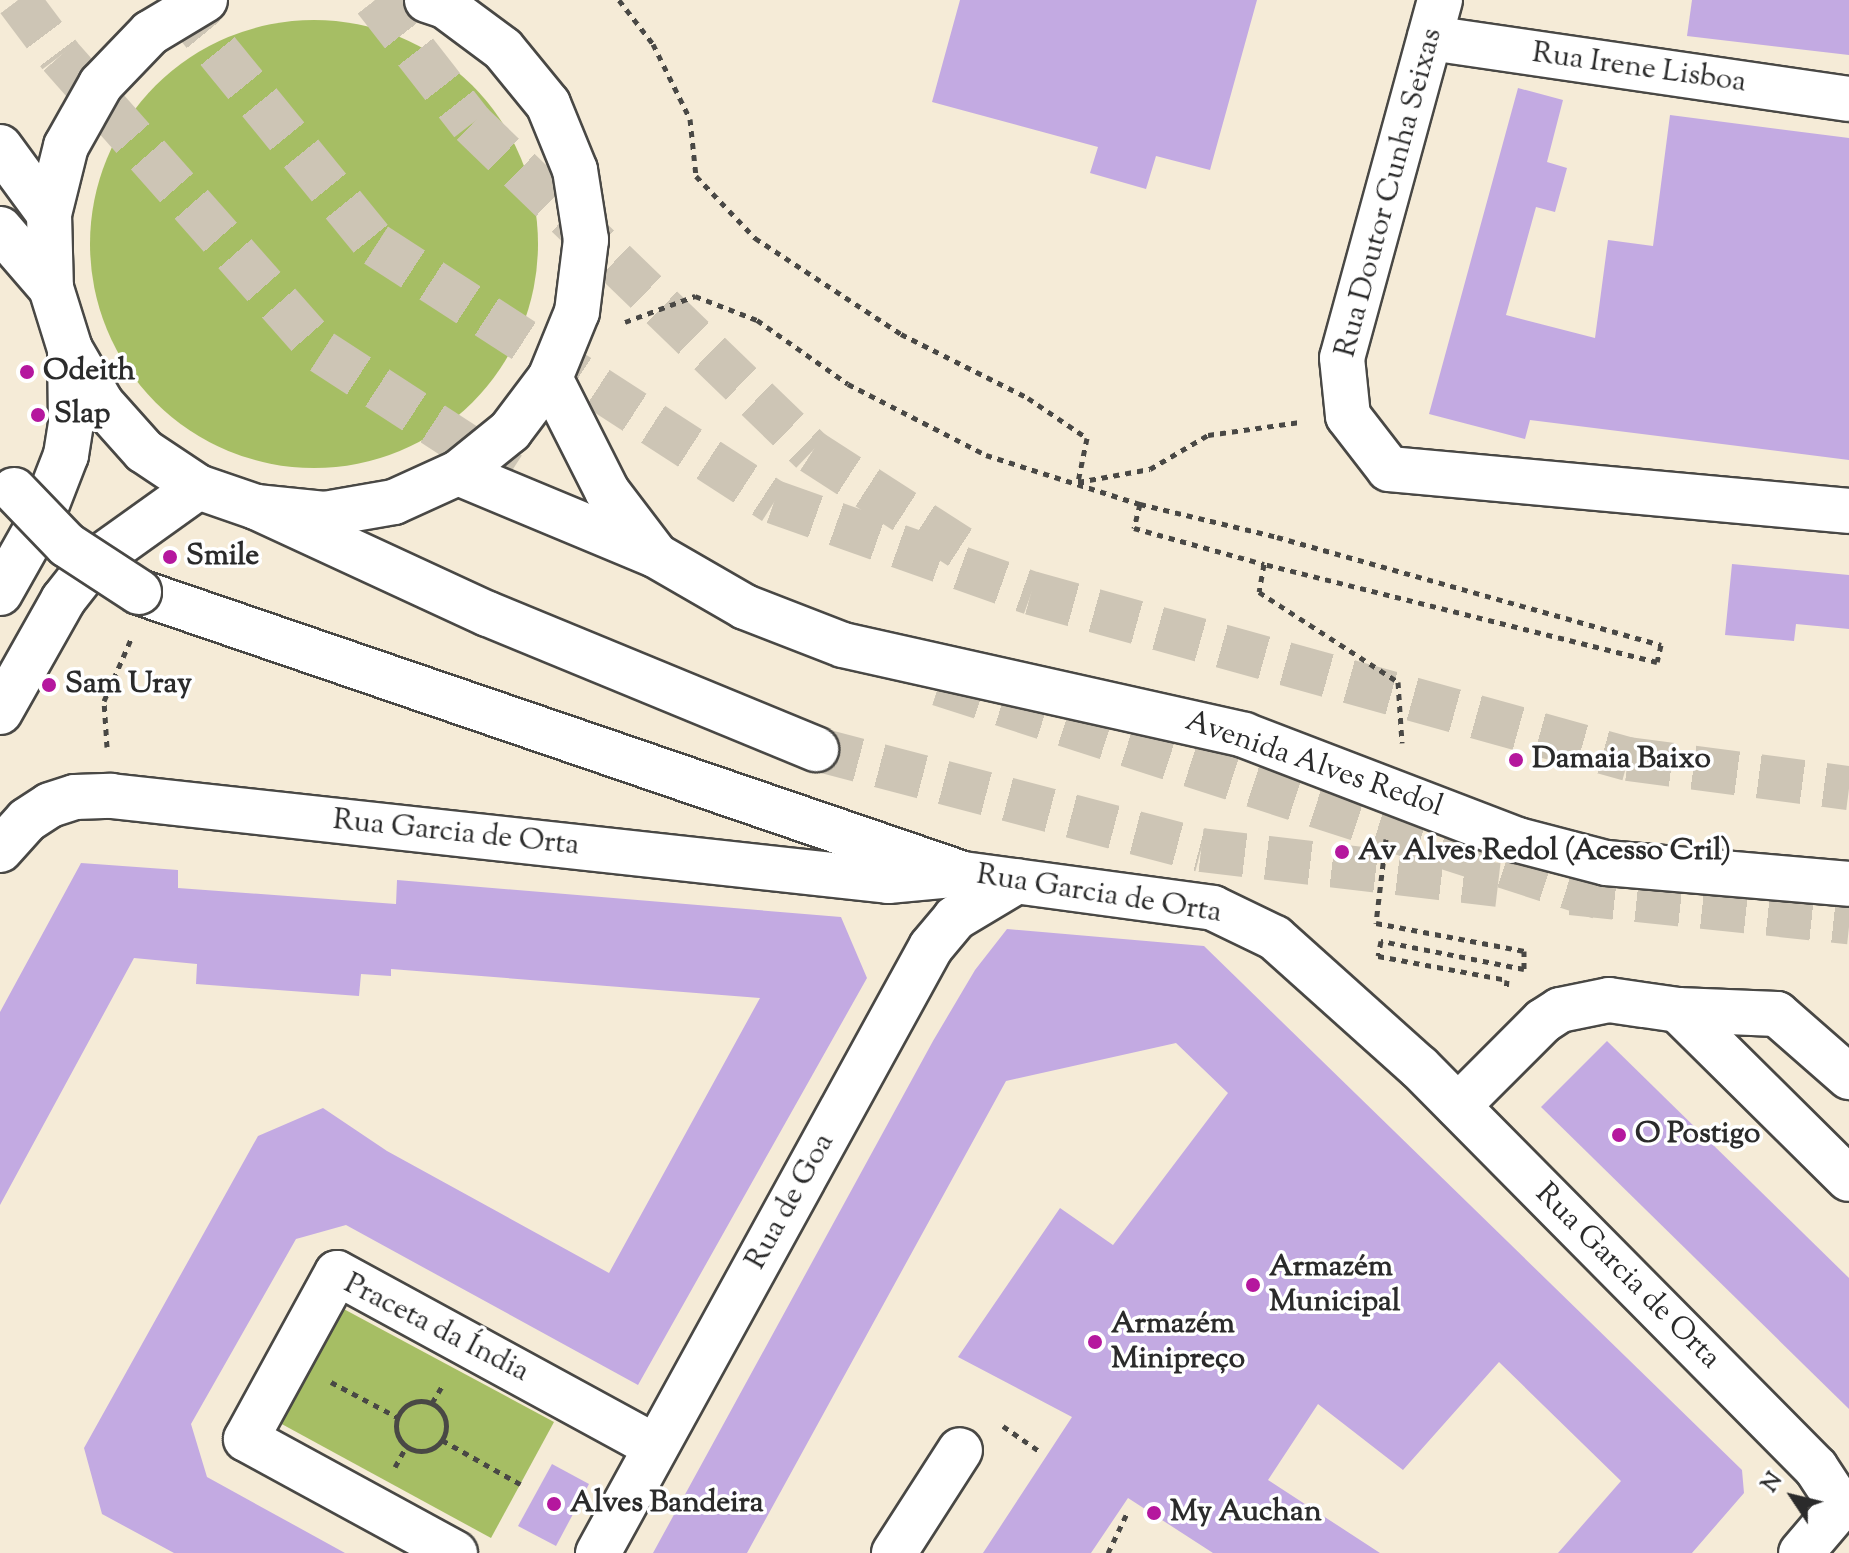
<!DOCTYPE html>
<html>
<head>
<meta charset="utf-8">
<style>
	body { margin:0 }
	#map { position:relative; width:1849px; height:1553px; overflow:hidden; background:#f5ebd7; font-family:"Sorts Mill Goudy",serif }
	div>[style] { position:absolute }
	.green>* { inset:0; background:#a6be64 }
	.round { border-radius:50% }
	.building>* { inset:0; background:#c3aae2 }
	.trunk-tunnel>* { height:44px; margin-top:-22px; transform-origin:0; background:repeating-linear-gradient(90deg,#cdc5b5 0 44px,transparent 0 66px) }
	.path>* { height:5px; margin-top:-2.5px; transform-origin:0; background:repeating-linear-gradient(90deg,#494845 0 6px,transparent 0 12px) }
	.path>.ring { margin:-2.5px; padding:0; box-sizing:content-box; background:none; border:5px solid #494845; border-radius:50% }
	.roads { filter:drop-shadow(2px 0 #494845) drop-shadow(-2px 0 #494845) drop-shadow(0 2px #494845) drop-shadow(0 -2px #494845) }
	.minor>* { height:44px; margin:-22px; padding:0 22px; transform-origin:22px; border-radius:22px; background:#fff }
	.tertiary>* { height:44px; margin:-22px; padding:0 22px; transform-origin:22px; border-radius:22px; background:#fff }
	.secondary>* { height:44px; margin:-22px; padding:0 22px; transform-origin:22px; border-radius:22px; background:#fff }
	.trunk>* { height:44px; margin:-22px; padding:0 22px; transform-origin:22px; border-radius:22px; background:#fff }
	.bridges { filter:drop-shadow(2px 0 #494845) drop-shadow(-2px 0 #494845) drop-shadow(0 2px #494845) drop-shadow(0 -2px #494845) }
	.tertiary-bridge>* { height:44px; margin:-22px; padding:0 22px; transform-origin:22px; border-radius:22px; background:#fff }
	.dots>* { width:22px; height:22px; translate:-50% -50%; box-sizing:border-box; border:4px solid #fff; border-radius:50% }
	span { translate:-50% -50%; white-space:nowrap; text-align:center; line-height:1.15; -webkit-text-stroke:7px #fff; paint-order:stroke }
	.street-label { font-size:30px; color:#2b2b2b }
	.poi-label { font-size:30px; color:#2b2b2b; font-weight:700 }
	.left { translate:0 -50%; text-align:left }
	.north { position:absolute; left:1753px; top:1457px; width:80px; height:80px; -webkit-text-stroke:6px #fff; paint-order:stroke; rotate:305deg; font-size:22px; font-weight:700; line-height:32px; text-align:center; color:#2b2b2b }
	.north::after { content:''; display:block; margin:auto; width:28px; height:36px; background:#2b2b2b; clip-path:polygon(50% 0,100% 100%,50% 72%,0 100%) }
</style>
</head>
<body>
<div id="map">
	<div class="green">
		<i class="round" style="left:90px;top:20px;width:448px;height:448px"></i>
		<i style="clip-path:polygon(340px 1307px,554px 1422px,491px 1538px,278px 1422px)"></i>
	</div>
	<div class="building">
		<i style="clip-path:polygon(960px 0,1257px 0,1210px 170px,1156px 156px,1146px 189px,1090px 173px,1098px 147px,932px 102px)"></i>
		<i style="clip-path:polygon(1692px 0,1849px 0,1849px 55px,1687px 36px)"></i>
		<i style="clip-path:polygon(1518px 88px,1563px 100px,1547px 162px,1567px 168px,1555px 212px,1536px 207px,1506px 315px,1595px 338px,1608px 240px,1653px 246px,1670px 115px,1849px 138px,1849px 460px,1530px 420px,1525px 439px,1429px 414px)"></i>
		<i style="clip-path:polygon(1732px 564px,1849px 575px,1849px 629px,1796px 624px,1794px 641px,1725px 635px)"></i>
		<i style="clip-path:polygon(81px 863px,178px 870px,178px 888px,396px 904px,397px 880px,841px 917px,867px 978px,638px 1385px,346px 1225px,296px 1239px,191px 1424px,207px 1477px,345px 1553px,174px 1553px,102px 1514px,84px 1448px,258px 1136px,323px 1108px,387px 1151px,609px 1273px,760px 998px,391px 969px,391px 976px,361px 974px,359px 996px,196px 984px,197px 964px,134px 958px,0 1205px,0 1012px)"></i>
		<i style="clip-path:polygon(1007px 929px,1204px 946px,1742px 1470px,1744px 1493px,1692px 1553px,1558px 1553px,1621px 1481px,1499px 1362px,1403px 1470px,1318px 1404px,1268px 1480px,1380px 1553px,1213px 1553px,1128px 1498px,1091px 1553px,983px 1553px,1072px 1417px,958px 1357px,1060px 1208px,1113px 1245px,1228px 1093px,1176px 1043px,1006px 1081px,747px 1553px,653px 1553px,933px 1041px,975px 970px)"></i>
		<i style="clip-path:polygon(1607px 1041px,1849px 1278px,1849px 1409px,1541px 1107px)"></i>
		<i style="clip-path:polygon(552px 1464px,589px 1484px,556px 1546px,518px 1526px)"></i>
	</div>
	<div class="trunk-tunnel">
		<i style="left:18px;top:0;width:70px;rotate:53.1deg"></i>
		<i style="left:60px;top:56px;width:395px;rotate:48.5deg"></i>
		<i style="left:322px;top:352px;width:224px;rotate:33deg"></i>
		<i style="left:176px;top:0;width:316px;rotate:50.8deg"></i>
		<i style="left:376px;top:245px;width:474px;rotate:32.9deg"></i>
		<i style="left:774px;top:502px;width:273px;rotate:19.5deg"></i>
		<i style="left:1031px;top:593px;width:620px;rotate:15.54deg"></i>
		<i style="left:1628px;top:759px;width:223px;rotate:7.5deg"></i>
		<i style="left:375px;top:0;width:157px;rotate:52deg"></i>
		<i style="left:472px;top:124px;width:472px;rotate:44deg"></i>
		<i style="left:812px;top:452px;width:187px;rotate:32.8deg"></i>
		<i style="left:939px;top:684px;width:694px;rotate:17.89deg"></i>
		<i style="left:816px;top:749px;width:398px;rotate:14.7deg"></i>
		<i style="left:1201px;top:850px;width:299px;rotate:6.7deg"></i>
		<i style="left:1571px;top:893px;width:280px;rotate:6deg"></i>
	</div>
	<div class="path">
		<i style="left:619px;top:0;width:56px;rotate:52.3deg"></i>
		<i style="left:653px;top:44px;width:84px;rotate:63.7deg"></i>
		<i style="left:690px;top:119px;width:57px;rotate:84deg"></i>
		<i style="left:696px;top:176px;width:86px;rotate:46.4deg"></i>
		<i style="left:755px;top:238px;width:175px;rotate:33.3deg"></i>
		<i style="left:901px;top:334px;width:142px;rotate:26.7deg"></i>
		<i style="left:1028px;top:398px;width:71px;rotate:34.1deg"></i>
		<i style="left:1087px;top:438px;width:45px;rotate:101.6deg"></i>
		<i style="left:1078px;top:482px;width:73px;rotate:-10.2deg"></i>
		<i style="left:1150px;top:469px;width:67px;rotate:-30.4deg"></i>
		<i style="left:1208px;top:435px;width:93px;rotate:-8deg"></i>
		<i style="left:625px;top:322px;width:75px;rotate:-20.4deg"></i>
		<i style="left:695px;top:296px;width:66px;rotate:21.2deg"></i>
		<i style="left:757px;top:320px;width:111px;rotate:35.1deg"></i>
		<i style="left:848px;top:384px;width:155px;rotate:27.2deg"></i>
		<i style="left:986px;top:455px;width:162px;rotate:17.7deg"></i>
		<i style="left:1140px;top:504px;width:141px;rotate:13.5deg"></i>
		<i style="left:1277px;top:537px;width:399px;rotate:15.7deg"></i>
		<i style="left:1661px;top:645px;width:17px;rotate:103deg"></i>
		<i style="left:1657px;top:662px;width:405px;rotate:-166deg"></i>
		<i style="left:1264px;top:564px;width:28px;rotate:100deg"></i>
		<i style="left:1259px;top:592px;width:166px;rotate:32.9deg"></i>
		<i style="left:1398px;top:682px;width:61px;rotate:86.2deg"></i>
		<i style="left:1140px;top:504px;width:25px;rotate:104deg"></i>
		<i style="left:1134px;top:528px;width:135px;rotate:15.5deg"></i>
		<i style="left:107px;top:747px;width:46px;rotate:-93.7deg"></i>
		<i style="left:104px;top:701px;width:68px;rotate:-66.5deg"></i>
		<i style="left:1386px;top:839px;width:85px;rotate:96.8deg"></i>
		<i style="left:1376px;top:923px;width:151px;rotate:10.7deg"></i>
		<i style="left:1524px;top:951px;width:18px;rotate:90deg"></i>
		<i style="left:1524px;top:969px;width:146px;rotate:-168.9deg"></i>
		<i style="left:1381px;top:941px;width:15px;rotate:101deg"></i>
		<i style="left:1378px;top:956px;width:131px;rotate:10.5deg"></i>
		<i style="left:1507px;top:980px;width:10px;rotate:96deg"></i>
		<i style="left:331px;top:1382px;width:75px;rotate:27.9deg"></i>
		<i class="ring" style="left:396px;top:1401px;width:45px;height:45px"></i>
		<i style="left:432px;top:1403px;width:23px;rotate:-59deg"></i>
		<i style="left:1003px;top:1426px;width:47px;rotate:34.7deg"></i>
		<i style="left:442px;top:1440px;width:90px;rotate:29.4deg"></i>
		<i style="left:395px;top:1467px;width:23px;rotate:-61deg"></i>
		<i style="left:1108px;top:1553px;width:47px;rotate:-64.5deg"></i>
	</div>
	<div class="roads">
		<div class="minor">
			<i style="left:1440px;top:0;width:371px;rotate:105.3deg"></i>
			<i style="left:1342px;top:358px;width:58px;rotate:84.1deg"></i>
			<i style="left:1348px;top:416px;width:67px;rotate:52.3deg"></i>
			<i style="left:1389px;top:469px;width:462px;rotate:5.2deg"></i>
			<i style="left:1430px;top:38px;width:423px;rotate:8.3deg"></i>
			<i style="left:0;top:850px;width:40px;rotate:-48deg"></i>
			<i style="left:27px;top:820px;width:27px;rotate:-33deg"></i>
			<i style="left:50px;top:805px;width:26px;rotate:-18deg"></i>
			<i style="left:75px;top:797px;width:36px;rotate:-2deg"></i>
			<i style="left:111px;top:796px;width:782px;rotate:6.24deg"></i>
			<i style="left:888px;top:881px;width:75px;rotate:-5.3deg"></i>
			<i style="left:963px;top:874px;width:252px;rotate:7.7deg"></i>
			<i style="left:1213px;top:908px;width:69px;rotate:25.8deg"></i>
			<i style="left:1275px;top:938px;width:193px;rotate:41.9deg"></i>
			<i style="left:1419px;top:1067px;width:564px;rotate:45.29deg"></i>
			<i style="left:1816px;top:1468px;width:45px;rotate:56.7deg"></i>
			<i style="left:1841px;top:1506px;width:8px;rotate:14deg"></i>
			<i style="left:1678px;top:1010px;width:240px;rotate:44.7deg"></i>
			<i style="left:1458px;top:1106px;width:120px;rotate:-45deg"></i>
			<i style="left:1543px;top:1021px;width:20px;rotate:-33deg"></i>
			<i style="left:1560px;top:1010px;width:50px;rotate:-11.5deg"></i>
			<i style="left:1609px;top:1000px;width:70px;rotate:8.2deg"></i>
			<i style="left:1678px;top:1010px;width:99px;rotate:2.3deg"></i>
			<i style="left:1777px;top:1014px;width:96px;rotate:41.2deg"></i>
			<i style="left:455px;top:1553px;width:238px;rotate:-151.4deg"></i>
			<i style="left:246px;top:1439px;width:189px;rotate:-61.3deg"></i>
			<i style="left:337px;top:1273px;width:363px;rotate:28.6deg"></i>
			<i style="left:598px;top:1553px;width:691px;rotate:-61.21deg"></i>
			<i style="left:931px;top:947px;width:38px;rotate:-50deg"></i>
			<i style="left:955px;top:918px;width:72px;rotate:-30.8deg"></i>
			<i style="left:894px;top:1553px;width:122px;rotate:-57.3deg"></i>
			<i style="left:1801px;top:1553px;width:62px;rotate:-49.6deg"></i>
		</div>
		<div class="tertiary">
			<i style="left:550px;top:378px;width:127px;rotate:63.2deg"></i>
			<i style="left:607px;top:491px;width:78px;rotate:52.8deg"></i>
			<i style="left:458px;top:473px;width:213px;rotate:22.6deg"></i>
			<i style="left:655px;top:555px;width:104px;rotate:30deg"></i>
			<i style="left:745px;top:607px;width:105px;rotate:21.2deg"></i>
			<i style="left:843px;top:645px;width:411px;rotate:12.6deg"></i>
			<i style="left:1244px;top:735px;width:293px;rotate:21deg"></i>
			<i style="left:1518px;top:840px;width:91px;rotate:14.6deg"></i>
			<i style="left:1606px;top:863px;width:244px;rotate:4.9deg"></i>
			<i style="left:139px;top:592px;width:871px;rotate:18.89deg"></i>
			<i style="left:0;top:593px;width:81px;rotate:-60.6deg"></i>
			<i style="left:40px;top:522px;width:72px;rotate:-68.8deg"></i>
			<i style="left:66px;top:455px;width:33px;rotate:-81deg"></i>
			<i style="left:71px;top:422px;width:73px;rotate:-90.8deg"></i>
			<i style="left:0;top:712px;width:129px;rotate:-60.6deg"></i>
			<i style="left:63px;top:600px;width:47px;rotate:-51.9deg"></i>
			<i style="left:92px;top:563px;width:130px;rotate:-35.6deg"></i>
		</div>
		<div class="secondary">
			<i style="left:205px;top:0;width:64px;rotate:149deg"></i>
			<i style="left:150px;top:33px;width:71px;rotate:133.9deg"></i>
			<i style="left:101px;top:84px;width:71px;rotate:119.4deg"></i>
			<i style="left:66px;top:146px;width:70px;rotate:104deg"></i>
			<i style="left:49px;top:214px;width:74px;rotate:88.5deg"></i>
			<i style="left:51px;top:288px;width:64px;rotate:72.7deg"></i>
			<i style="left:70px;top:349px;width:64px;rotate:59.8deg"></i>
			<i style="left:102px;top:404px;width:63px;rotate:48.2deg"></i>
			<i style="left:144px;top:451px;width:65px;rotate:33.7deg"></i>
			<i style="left:198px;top:487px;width:61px;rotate:19deg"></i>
			<i style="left:256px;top:507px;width:69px;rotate:5.8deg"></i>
			<i style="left:325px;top:514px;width:70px;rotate:-9.9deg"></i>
			<i style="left:394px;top:502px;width:70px;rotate:-24.4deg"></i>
			<i style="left:458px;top:473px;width:67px;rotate:-38.9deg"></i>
			<i style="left:510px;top:431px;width:66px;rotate:-53deg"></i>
			<i style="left:550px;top:378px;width:71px;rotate:-67.8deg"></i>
			<i style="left:577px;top:312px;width:73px;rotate:-82.9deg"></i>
			<i style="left:586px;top:240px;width:71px;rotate:-98.9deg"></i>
			<i style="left:575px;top:170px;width:71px;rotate:-112.2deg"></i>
			<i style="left:548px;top:104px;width:71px;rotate:-129.3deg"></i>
			<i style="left:503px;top:49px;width:72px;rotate:-143.4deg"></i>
			<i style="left:445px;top:6px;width:19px;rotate:-162deg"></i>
			<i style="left:0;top:229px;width:78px;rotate:49.2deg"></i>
		</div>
		<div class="trunk">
			<i style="left:0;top:147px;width:83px;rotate:53.8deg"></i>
			<i style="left:256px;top:507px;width:255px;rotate:24.8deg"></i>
			<i style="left:488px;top:614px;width:355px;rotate:22.4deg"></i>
		</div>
	</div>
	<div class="bridges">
		<div class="tertiary-bridge">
			<i style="left:14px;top:490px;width:76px;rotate:46.1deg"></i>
			<i style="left:67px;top:545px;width:86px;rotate:33.1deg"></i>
		</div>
	</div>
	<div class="dots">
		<i style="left:27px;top:372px;background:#b5179e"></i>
		<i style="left:38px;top:415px;background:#b5179e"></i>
		<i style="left:170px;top:557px;background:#b5179e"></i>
		<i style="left:49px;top:685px;background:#b5179e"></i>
		<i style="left:1516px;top:760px;background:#b5179e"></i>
		<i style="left:1342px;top:852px;background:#b5179e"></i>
		<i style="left:1619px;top:1135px;background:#b5179e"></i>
		<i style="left:1253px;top:1285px;background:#b5179e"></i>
		<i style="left:1095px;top:1342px;background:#b5179e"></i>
		<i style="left:554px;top:1504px;background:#b5179e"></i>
		<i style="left:1154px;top:1513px;background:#b5179e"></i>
	</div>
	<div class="street-label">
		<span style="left:1639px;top:69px;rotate:8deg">Rua Irene Lisboa</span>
		<span style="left:1390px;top:193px;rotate:-75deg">Rua Doutor Cunha Seixas</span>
		<span style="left:1314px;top:765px;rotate:19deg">Avenida Alves Redol</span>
		<span style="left:456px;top:834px;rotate:6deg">Rua Garcia de Orta</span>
		<span style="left:1099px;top:895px;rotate:9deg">Rua Garcia de Orta</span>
		<span style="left:791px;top:1202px;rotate:-61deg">Rua de Goa</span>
		<span style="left:1627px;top:1277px;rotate:45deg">Rua Garcia de Orta</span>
		<span style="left:436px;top:1329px;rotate:27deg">Praceta da Índia</span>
	</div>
	<div class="poi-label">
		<span class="left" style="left:43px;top:372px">Odeith</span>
		<span class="left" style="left:54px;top:415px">Slap</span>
		<span class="left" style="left:186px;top:557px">Smile</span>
		<span class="left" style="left:65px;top:685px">Sam Uray</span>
		<span class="left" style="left:1532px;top:760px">Damaia Baixo</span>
		<span class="left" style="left:1358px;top:852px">Av Alves Redol (Acesso Cril)</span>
		<span class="left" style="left:1635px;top:1135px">O Postigo</span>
		<span class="left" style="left:1269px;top:1285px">Armazém<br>Municipal</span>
		<span class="left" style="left:1111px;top:1342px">Armazém<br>Minipreço</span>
		<span class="left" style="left:570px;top:1504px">Alves Bandeira</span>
		<span class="left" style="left:1170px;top:1513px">My Auchan</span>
	</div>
	<div class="north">N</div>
</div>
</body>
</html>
